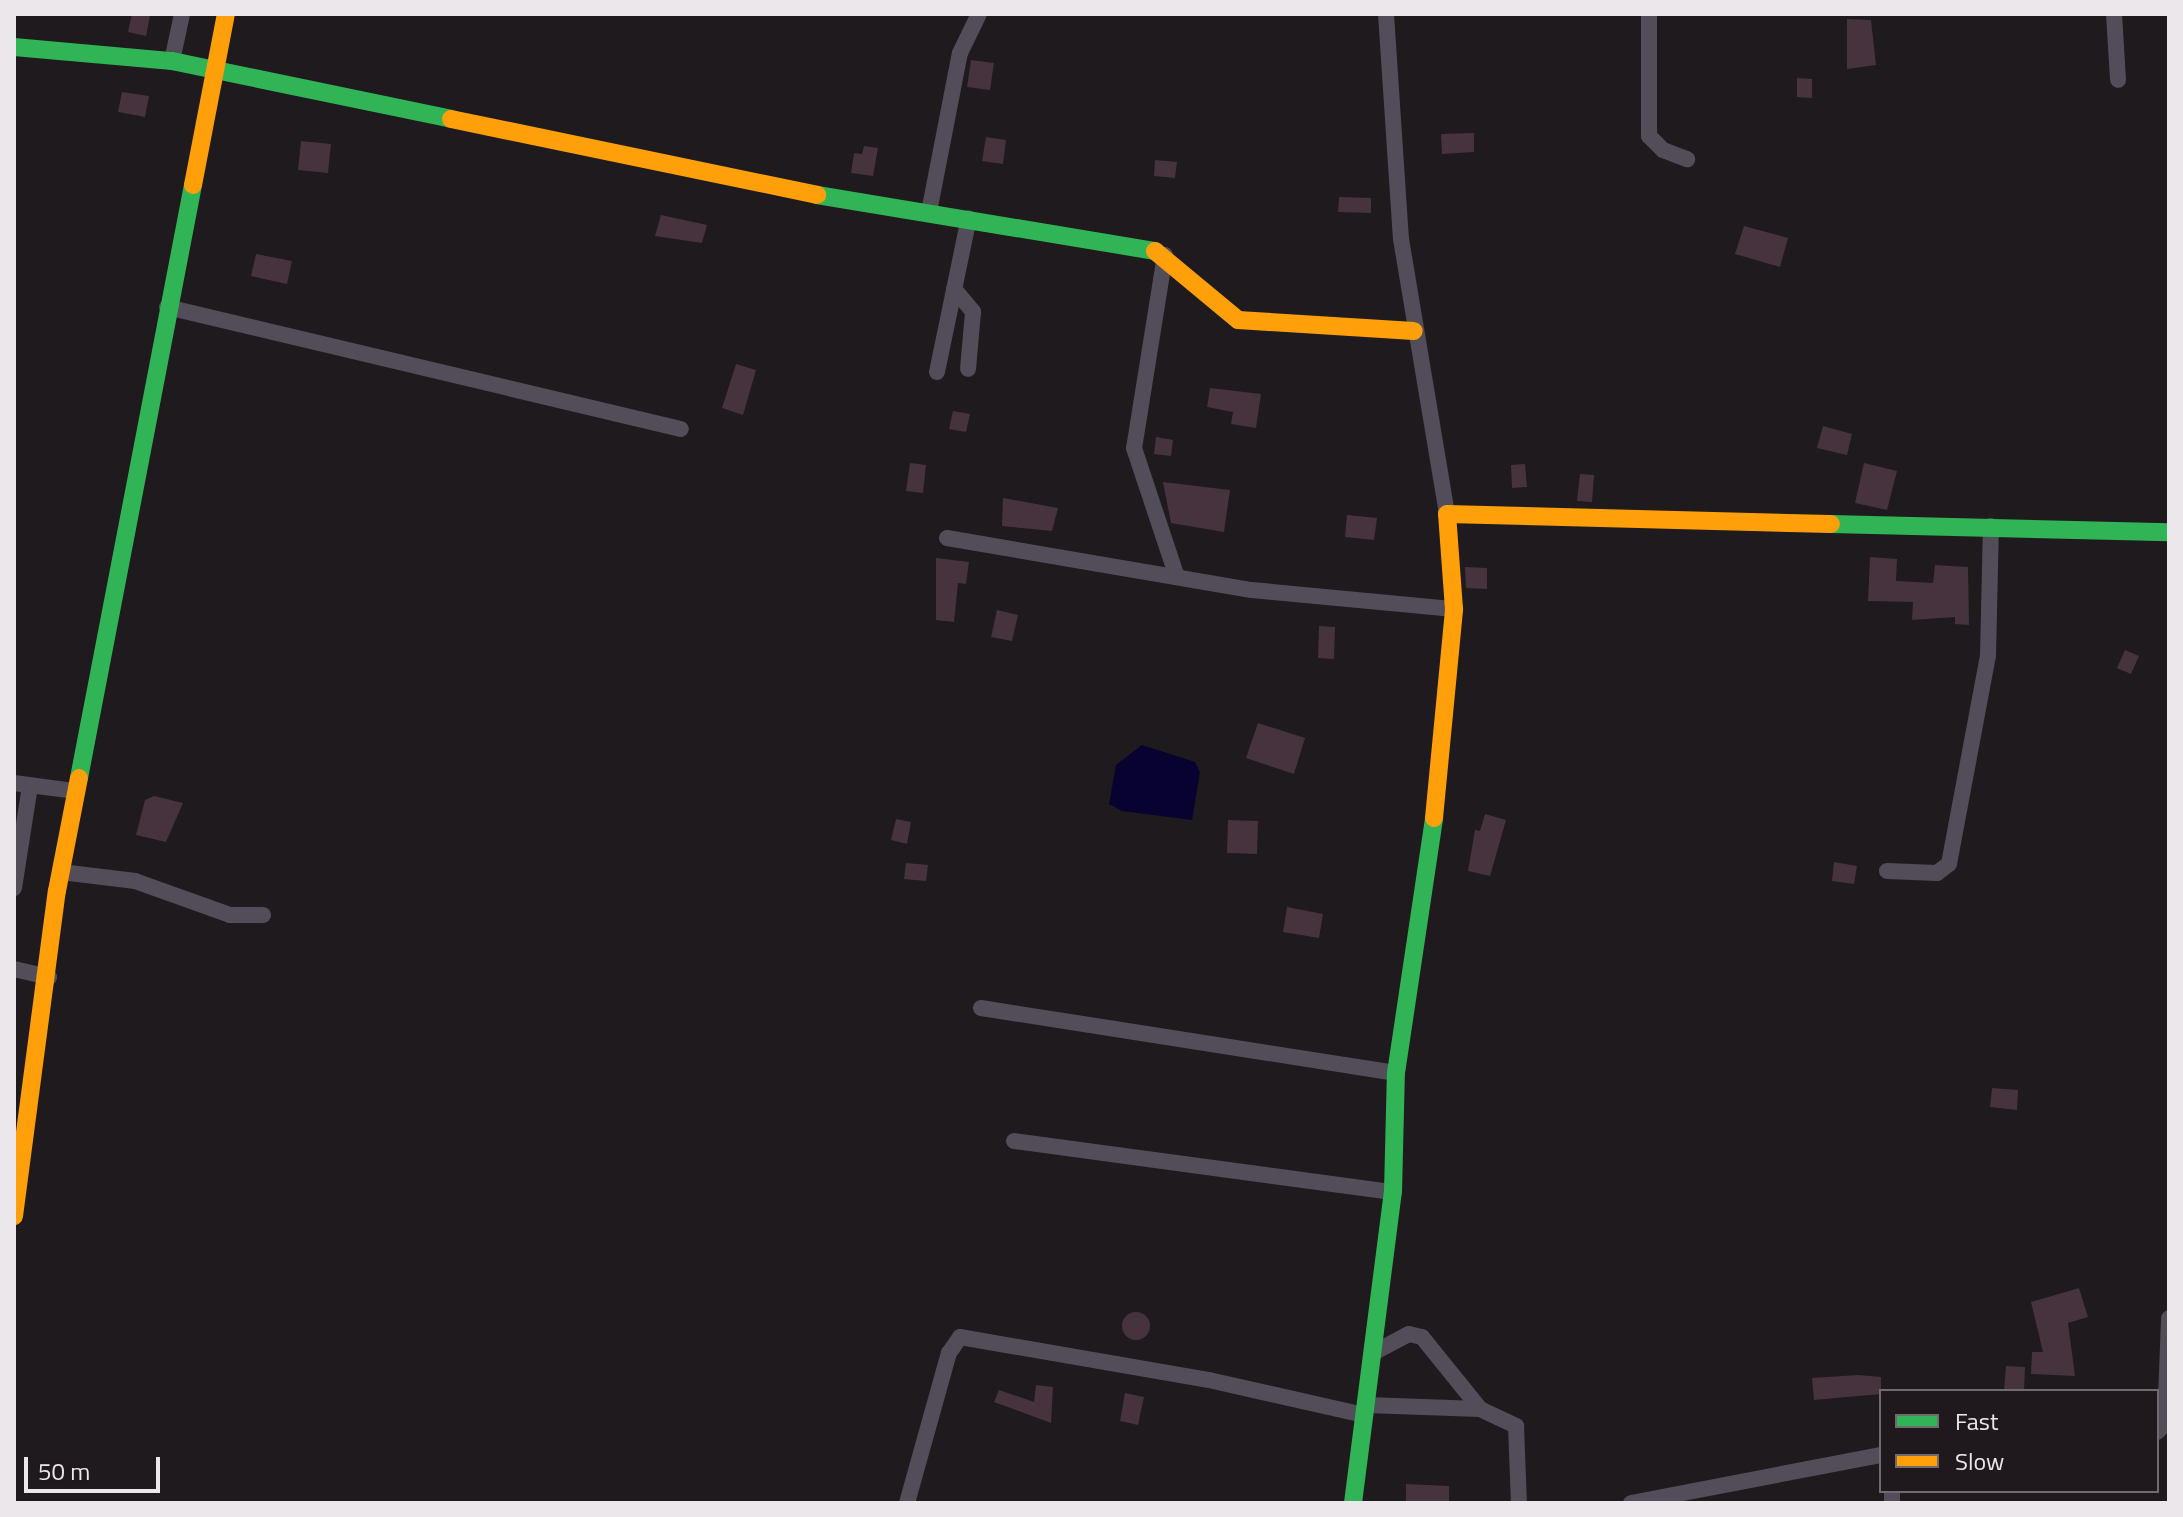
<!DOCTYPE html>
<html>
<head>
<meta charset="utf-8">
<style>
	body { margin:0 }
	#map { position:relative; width:2183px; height:1517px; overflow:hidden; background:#1e1a1d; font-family:"Titillium Web",sans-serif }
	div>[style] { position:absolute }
	.water>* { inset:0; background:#080231 }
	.building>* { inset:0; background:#47333d }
	.round { border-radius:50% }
	.street>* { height:16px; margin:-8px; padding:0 8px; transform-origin:8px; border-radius:8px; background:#524d58 }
	.fast>* { height:18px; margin:-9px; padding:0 9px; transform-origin:9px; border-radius:9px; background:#30b455 }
	.slow>* { height:18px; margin:-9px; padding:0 9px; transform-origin:9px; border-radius:9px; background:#ff9f0a }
	span { translate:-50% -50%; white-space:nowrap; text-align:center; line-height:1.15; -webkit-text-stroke:8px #1f191e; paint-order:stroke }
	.frame { position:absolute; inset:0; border:16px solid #ece7eb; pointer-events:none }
	.legend { position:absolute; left:1879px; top:1389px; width:280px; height:104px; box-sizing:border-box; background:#1f191e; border:2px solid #716b70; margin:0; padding:10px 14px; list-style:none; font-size:24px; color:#ece7eb }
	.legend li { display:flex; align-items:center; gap:16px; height:40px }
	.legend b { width:40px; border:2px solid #716b70 }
	.scale { position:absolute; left:24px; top:1457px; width:136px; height:36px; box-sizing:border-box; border:4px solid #ece7eb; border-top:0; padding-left:10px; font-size:24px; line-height:28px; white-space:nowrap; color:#ece7eb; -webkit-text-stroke:6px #1f191e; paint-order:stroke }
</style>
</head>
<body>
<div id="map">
	<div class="water">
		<i style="clip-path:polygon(1142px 745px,1195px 762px,1200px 772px,1192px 820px,1122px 811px,1109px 804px,1116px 765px)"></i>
	</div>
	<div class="building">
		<i style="clip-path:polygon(132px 14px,150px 16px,146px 36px,128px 32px)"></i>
		<i style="clip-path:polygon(1847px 19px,1871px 20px,1876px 65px,1847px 69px)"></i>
		<i style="clip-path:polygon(971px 60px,994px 63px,990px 90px,967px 87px)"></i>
		<i style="clip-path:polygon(1797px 78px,1812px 79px,1812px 98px,1797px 97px)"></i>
		<i style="clip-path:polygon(122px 92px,149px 96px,145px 117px,118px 112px)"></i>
		<i style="clip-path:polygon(1474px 133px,1474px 152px,1442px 154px,1441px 134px)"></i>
		<i style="clip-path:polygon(986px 137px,1006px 140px,1003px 164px,982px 161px)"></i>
		<i style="clip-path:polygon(301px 141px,331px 144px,328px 173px,298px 170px)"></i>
		<i style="clip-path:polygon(864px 146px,878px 148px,873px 176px,851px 173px,854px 153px,862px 154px)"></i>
		<i style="clip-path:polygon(1155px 160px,1177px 162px,1175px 178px,1154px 176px)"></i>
		<i style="clip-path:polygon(1339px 197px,1371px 198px,1371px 213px,1338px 212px)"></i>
		<i style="clip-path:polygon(661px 215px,707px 225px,702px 243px,655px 236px)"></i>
		<i style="clip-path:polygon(1744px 226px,1788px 238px,1780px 267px,1735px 254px)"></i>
		<i style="clip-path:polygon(256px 254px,292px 261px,287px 284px,251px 276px)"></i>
		<i style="clip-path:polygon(736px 364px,756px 370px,743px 415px,722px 408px)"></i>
		<i style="clip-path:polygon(1210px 388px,1261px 394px,1256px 428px,1231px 424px,1233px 412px,1207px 407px)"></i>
		<i style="clip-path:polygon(953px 411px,970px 414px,966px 432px,949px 429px)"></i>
		<i style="clip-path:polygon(1823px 426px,1852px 434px,1847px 455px,1817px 448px)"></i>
		<i style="clip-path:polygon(1156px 437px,1173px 440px,1171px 456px,1154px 454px)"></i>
		<i style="clip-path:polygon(910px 463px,926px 465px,923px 493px,906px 491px)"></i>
		<i style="clip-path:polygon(1864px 463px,1897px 471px,1887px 510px,1855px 503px)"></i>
		<i style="clip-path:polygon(1525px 464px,1527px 487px,1512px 488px,1511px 465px)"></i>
		<i style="clip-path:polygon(1580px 474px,1594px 475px,1592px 502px,1577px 501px)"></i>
		<i style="clip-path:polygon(1163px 482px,1230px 490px,1224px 532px,1171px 523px)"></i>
		<i style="clip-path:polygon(1003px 498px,1058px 508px,1052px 531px,1002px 526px)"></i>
		<i style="clip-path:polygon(1347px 515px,1377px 518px,1374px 540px,1345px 537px)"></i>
		<i style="clip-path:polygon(1870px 557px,1897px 559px,1896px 581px,1933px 583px,1935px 565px,1968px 567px,1969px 625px,1955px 624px,1955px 617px,1912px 620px,1913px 602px,1868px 601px)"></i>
		<i style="clip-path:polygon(936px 558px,969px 562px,966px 584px,958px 583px,954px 622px,936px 620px)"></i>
		<i style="clip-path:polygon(1465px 567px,1487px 568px,1487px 589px,1466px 588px)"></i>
		<i style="clip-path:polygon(997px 610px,1018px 615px,1012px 641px,991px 637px)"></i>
		<i style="clip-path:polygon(1319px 626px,1335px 627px,1334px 659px,1318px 658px)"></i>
		<i style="clip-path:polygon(2125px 650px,2139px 656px,2131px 674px,2117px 668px)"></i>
		<i style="clip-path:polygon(1258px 723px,1305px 738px,1294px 774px,1246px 758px)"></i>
		<i style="clip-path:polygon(154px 796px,183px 803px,166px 842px,136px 835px,145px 800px)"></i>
		<i style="clip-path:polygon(1485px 814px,1506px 820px,1490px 876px,1468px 871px,1475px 830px,1480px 831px)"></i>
		<i style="clip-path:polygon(896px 819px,911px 822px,907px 844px,891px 840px)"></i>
		<i style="clip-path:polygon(1228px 820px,1258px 821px,1257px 854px,1227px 853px)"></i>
		<i style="clip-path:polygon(1834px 862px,1857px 866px,1854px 884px,1832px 881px)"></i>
		<i style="clip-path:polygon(906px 863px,928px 865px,926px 881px,904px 879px)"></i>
		<i style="clip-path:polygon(1287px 907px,1323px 914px,1319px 938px,1283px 932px)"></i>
		<i style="clip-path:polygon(1992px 1088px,2018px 1090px,2017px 1110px,1990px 1107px)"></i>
		<i style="clip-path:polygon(2079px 1288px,2088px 1317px,2068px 1323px,2075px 1376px,2031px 1374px,2032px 1352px,2043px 1352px,2031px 1302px)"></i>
		<i class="round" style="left:1122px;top:1312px;width:28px;height:28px"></i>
		<i style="clip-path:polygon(2006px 1366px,2025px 1367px,2024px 1391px,2004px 1390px)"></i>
		<i style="clip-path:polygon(1858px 1375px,1881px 1377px,1881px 1394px,1814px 1400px,1812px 1378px)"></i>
		<i style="clip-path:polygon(1036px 1385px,1053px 1387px,1051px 1423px,994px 1402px,999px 1390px,1034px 1402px)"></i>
		<i style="clip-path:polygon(1125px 1393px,1144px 1397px,1138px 1425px,1120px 1421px)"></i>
		<i style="clip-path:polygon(1406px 1484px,1449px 1486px,1449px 1503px,1406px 1502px)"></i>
	</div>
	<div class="street">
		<i style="left:1386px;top:14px;width:225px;rotate:86.2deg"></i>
		<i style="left:1401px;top:239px;width:279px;rotate:80.5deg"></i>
		<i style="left:1649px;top:14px;width:122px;rotate:90deg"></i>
		<i style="left:1649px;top:136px;width:20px;rotate:45deg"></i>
		<i style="left:1663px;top:150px;width:26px;rotate:21deg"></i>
		<i style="left:2114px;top:14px;width:66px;rotate:86.5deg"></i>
		<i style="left:172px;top:61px;width:48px;rotate:-78deg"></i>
		<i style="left:929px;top:212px;width:162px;rotate:-79deg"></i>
		<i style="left:960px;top:53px;width:43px;rotate:-64deg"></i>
		<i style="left:1165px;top:255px;width:195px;rotate:99.1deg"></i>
		<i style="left:1134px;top:448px;width:136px;rotate:71.6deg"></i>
		<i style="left:954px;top:289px;width:30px;rotate:50deg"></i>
		<i style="left:973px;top:312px;width:57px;rotate:95deg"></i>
		<i style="left:167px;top:307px;width:528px;rotate:13.35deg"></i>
		<i style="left:937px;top:372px;width:157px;rotate:-78.3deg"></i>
		<i style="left:947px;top:538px;width:309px;rotate:9.7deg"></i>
		<i style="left:1252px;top:590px;width:203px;rotate:5.4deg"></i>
		<i style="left:14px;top:783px;width:62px;rotate:7.5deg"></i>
		<i style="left:1887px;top:871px;width:50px;rotate:2.3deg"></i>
		<i style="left:1937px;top:873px;width:15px;rotate:-37deg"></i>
		<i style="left:1949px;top:864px;width:212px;rotate:-79.4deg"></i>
		<i style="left:1988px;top:656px;width:130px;rotate:-88.7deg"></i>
		<i style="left:61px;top:872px;width:75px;rotate:6.9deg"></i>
		<i style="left:135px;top:881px;width:101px;rotate:19.7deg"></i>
		<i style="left:230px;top:915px;width:33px"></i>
		<i style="left:14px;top:888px;width:103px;rotate:-81.1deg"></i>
		<i style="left:14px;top:969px;width:36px;rotate:13deg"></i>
		<i style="left:981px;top:1008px;width:420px;rotate:8.9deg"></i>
		<i style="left:1014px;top:1141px;width:382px;rotate:7.7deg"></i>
		<i style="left:1375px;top:1352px;width:38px;rotate:-28deg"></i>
		<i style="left:1409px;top:1334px;width:13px;rotate:13deg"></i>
		<i style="left:1422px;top:1337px;width:92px;rotate:51.1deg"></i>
		<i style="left:1480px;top:1409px;width:40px;rotate:25deg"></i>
		<i style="left:1516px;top:1426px;width:77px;rotate:87.8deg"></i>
		<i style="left:1366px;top:1405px;width:114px;rotate:2deg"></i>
		<i style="left:2157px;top:1432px;width:11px;rotate:-45deg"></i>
		<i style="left:2165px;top:1424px;width:106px;rotate:-87.8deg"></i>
		<i style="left:907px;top:1503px;width:156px;rotate:-74.4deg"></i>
		<i style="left:949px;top:1353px;width:19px;rotate:-55deg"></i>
		<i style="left:960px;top:1337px;width:253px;rotate:9.8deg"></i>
		<i style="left:1209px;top:1380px;width:159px;rotate:12.7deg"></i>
		<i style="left:1631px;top:1503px;width:255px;rotate:-10.9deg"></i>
		<i style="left:1892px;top:1503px;width:12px;rotate:-90deg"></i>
	</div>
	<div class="fast">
		<i style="left:14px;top:47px;width:159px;rotate:5.1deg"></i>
		<i style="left:172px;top:61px;width:285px;rotate:11.7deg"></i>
		<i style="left:817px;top:195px;width:343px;rotate:9.4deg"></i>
		<i style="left:1831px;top:524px;width:338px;rotate:1.4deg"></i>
		<i style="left:79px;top:778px;width:604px;rotate:-79.12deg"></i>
		<i style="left:1353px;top:1503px;width:314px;rotate:-82.7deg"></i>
		<i style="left:1393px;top:1192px;width:119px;rotate:-88.6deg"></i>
		<i style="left:1396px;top:1073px;width:258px;rotate:-81.5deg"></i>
	</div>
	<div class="slow">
		<i style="left:451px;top:119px;width:374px;rotate:11.7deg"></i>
		<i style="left:193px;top:185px;width:174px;rotate:-79.1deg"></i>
		<i style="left:1155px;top:251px;width:108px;rotate:39.7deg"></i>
		<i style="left:1238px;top:320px;width:176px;rotate:3.6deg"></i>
		<i style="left:1434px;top:818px;width:210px;rotate:-84.5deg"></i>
		<i style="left:1454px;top:609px;width:95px;rotate:-94.2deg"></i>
		<i style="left:1447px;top:514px;width:384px;rotate:1.5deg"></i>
		<i style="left:14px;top:1216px;width:328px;rotate:-82.5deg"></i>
		<i style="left:57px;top:891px;width:115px;rotate:-79deg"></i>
	</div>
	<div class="frame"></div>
	<ul class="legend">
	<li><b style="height:10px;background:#30b455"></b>Fast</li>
	<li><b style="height:10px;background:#ff9f0a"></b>Slow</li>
	</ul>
	<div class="scale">50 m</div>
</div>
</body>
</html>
